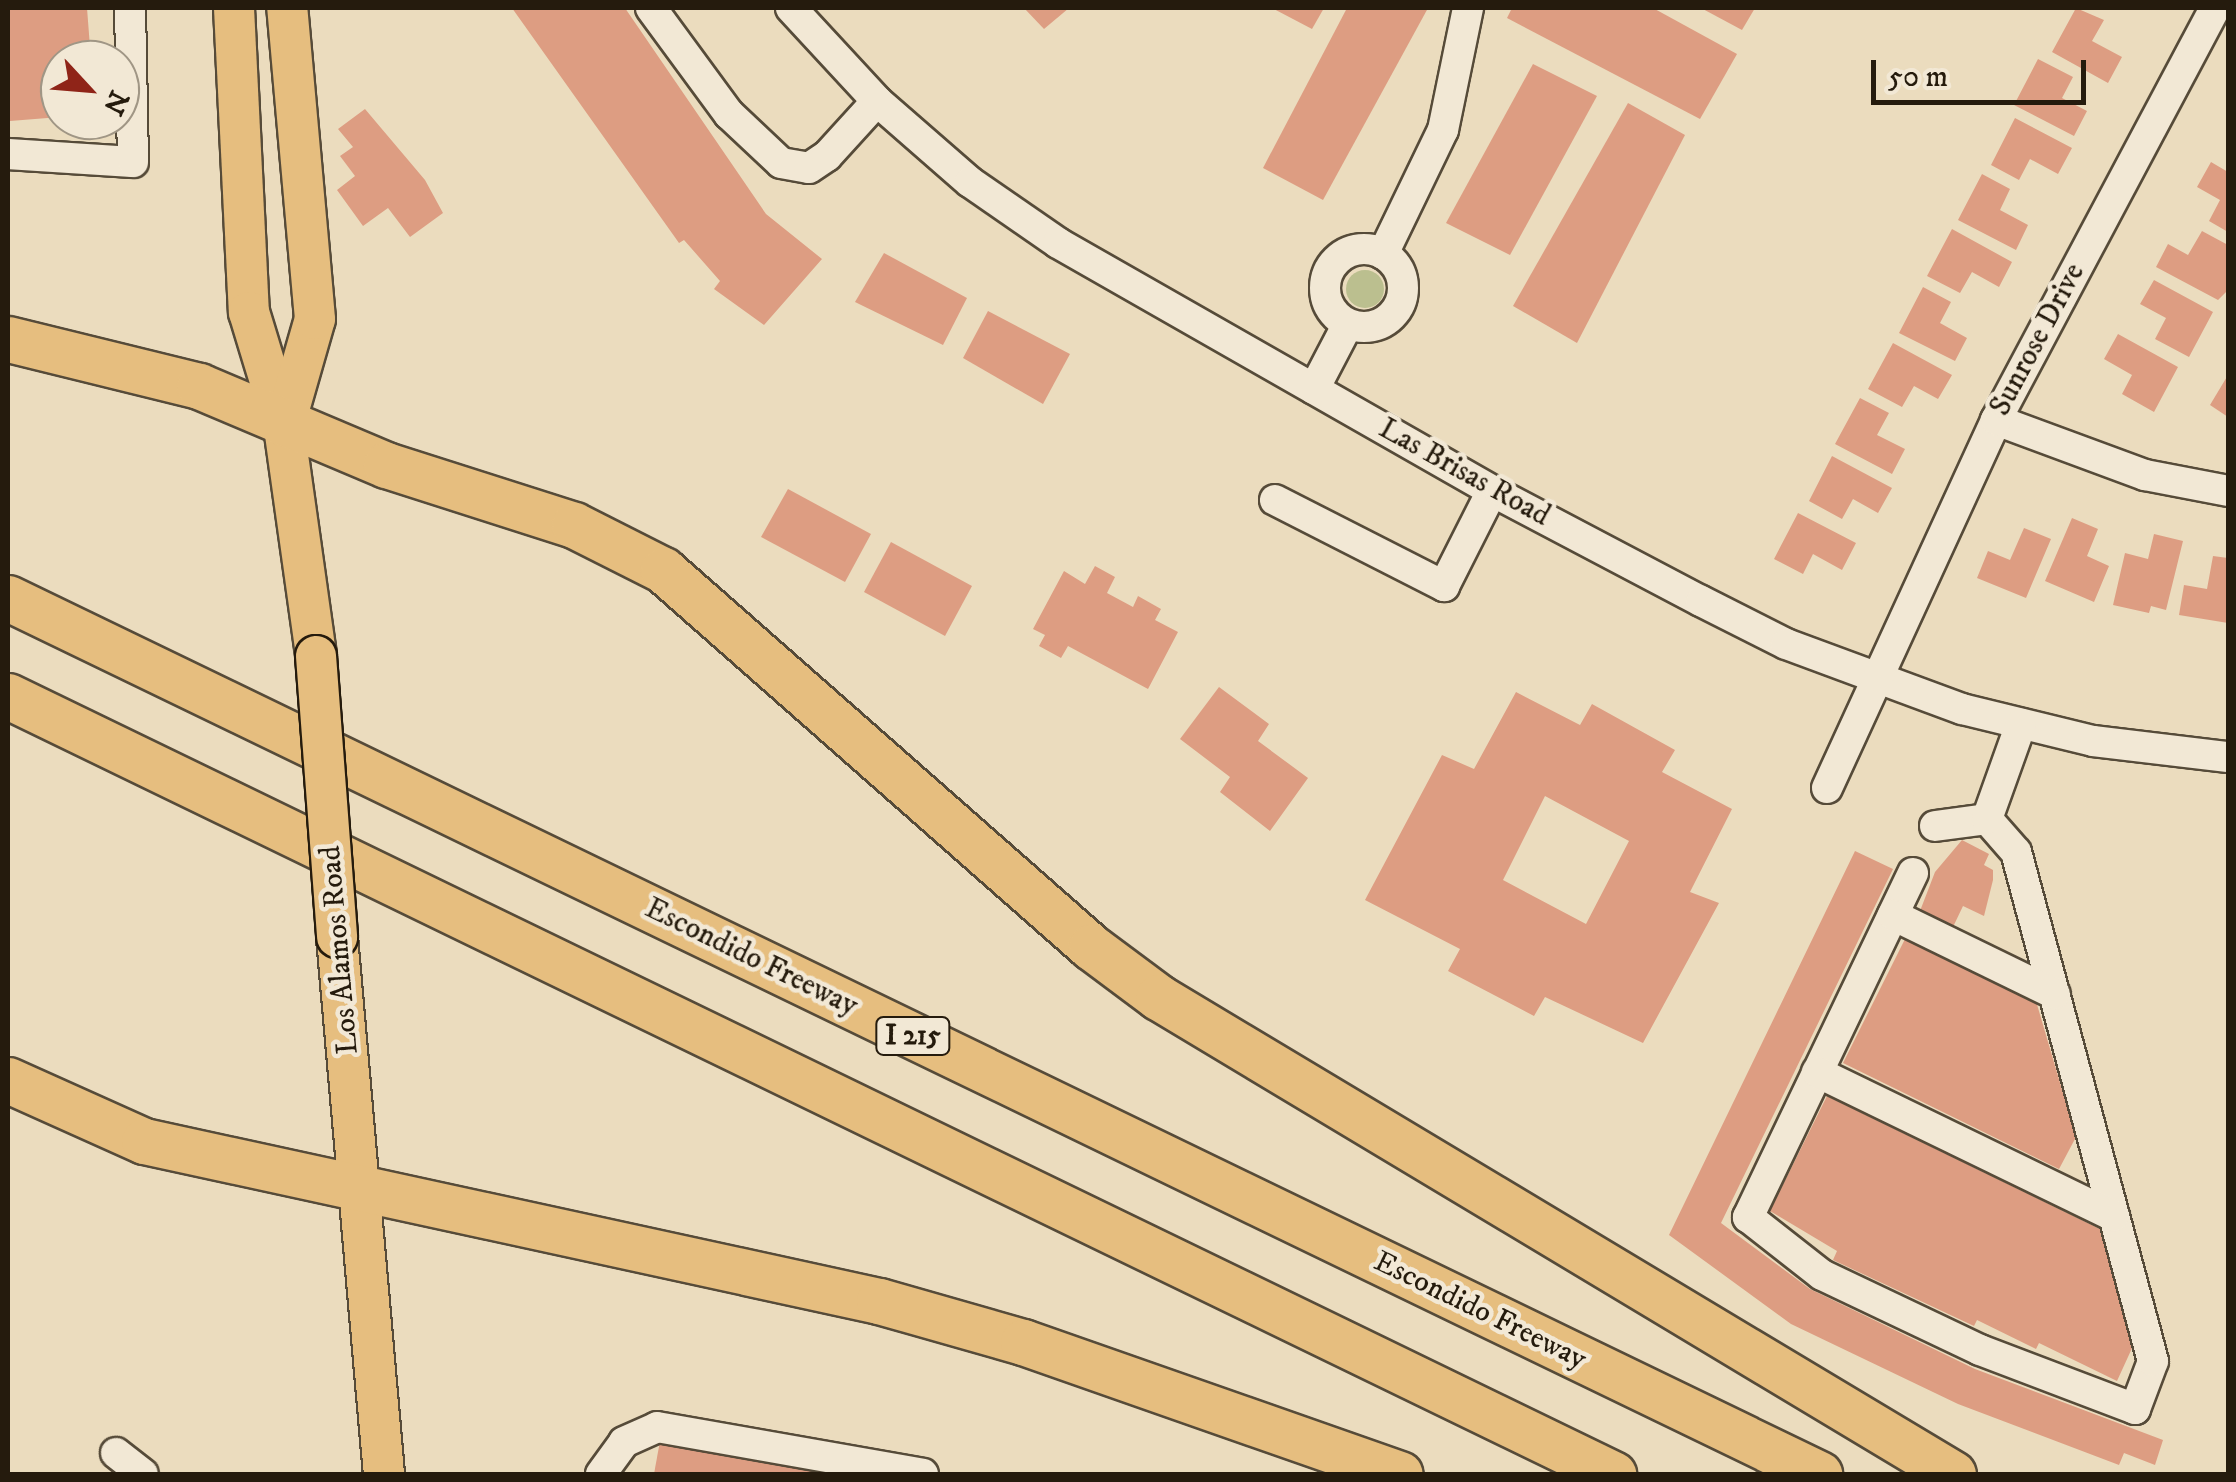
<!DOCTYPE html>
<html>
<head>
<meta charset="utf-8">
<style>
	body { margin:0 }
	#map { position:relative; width:2236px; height:1482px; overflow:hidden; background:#ebdcbe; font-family:"IM FELL DW Pica",serif }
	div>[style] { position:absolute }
	.green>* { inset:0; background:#bbbf8f }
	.round { border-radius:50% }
	.building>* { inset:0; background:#dd9d82 }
	.roads { filter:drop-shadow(2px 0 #564b39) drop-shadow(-2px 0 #564b39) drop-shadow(0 2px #564b39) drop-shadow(0 -2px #564b39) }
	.minor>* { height:30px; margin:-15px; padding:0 15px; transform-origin:15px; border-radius:15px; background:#f2e8d5 }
	.minor>.ring { margin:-15px; padding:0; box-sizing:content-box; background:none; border:30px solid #f2e8d5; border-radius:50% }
	.major>* { height:40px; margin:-20px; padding:0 20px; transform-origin:20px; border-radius:20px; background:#e6be7f }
	.highway>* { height:45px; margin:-22.5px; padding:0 22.5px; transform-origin:22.5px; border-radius:22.5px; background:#e6be7f }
	.bridges { filter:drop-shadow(2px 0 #251b0d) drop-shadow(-2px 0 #251b0d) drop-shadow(0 2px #251b0d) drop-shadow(0 -2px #251b0d) }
	.major-bridge>* { height:40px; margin:-20px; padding:0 20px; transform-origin:20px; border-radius:20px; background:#e6be7f }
	span { translate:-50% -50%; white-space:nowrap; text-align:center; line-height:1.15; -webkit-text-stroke:9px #f2e8d5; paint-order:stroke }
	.shield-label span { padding:2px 8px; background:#f2e8d5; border:2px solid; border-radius:8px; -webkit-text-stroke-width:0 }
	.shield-label { font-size:28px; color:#251b0d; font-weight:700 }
	.street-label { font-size:30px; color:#251b0d }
	.frame { position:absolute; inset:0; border:10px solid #251b0d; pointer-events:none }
	.north { position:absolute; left:40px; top:40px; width:100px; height:100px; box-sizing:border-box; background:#f2e8d5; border:2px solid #a09685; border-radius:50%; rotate:116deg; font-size:28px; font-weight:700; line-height:40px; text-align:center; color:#251b0d }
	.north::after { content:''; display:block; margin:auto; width:35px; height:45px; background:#8f2418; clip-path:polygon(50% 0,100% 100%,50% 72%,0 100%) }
	.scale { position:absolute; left:1871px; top:60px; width:215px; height:45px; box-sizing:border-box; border:5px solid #251b0d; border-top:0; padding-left:12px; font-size:30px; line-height:35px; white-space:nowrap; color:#251b0d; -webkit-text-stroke:8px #f2e8d5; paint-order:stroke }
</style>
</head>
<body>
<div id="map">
	<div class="green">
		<i class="round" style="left:1346px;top:270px;width:38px;height:38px"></i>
	</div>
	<div class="building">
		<i style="clip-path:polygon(8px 8px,87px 8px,91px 60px,60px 60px,60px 117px,10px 121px)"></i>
		<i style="clip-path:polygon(512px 8px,625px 8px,766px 214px,822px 259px,764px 325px,714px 289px,720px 281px,684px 240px,679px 243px)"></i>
		<i style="clip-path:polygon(1024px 8px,1069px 8px,1044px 29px)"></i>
		<i style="clip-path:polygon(1272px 8px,1324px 8px,1312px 29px)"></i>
		<i style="clip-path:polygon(1347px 8px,1428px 8px,1323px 200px,1263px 168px)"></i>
		<i style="clip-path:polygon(1512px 8px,1653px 8px,1737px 54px,1700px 119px,1507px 18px)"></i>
		<i style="clip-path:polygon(1701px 8px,1755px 8px,1742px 30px)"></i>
		<i style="clip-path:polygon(2076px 8px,2104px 20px,2092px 41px,2122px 57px,2108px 83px,2052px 52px)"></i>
		<i style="clip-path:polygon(2038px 59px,2073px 77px,2062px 98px,2087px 111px,2074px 136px,2014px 105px)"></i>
		<i style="clip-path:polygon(1533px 64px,1597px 96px,1510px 255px,1446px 223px)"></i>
		<i style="clip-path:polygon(1628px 103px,1685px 135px,1577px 343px,1513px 306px)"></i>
		<i style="clip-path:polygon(365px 109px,425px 180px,443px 213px,410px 237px,388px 208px,363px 226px,337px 190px,355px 176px,340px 156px,353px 147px,338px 129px)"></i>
		<i style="clip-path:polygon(2015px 118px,2072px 148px,2058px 174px,2030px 159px,2019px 180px,1991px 165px)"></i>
		<i style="clip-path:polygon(2211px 162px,2228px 172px,2228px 232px,2209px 221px,2220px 200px,2197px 187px)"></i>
		<i style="clip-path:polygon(1982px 174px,2010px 189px,2000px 210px,2028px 225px,2016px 250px,1958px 220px)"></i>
		<i style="clip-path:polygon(1952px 229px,2012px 262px,1999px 287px,1972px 272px,1960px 293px,1927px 276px)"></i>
		<i style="clip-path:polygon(2202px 231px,2228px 245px,2228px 290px,2218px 300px,2156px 267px,2168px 244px,2188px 255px)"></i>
		<i style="clip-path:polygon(884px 253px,967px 298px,943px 345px,855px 302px)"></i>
		<i style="clip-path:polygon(2154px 280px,2213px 312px,2189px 357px,2155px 339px,2166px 318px,2140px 304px)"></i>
		<i style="clip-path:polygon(1923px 287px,1951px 302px,1940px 323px,1967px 338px,1955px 361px,1899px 333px)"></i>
		<i style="clip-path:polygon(988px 311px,1070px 354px,1043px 404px,963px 358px)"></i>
		<i style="clip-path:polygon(2118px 334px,2178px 367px,2154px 412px,2122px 394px,2132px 375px,2104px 359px)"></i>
		<i style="clip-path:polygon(1893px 343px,1952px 375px,1938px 399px,1914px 386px,1902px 407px,1868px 389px)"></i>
		<i style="clip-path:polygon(2228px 375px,2228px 417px,2210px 405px)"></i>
		<i style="clip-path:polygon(1860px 398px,1889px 413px,1877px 435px,1905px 449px,1892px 474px,1835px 444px)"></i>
		<i style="clip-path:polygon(1832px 456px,1892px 488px,1878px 513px,1853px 499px,1842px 519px,1809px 501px)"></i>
		<i style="clip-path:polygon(788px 489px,871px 534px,845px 582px,761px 537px)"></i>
		<i style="clip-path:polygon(1798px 513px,1856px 543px,1842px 570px,1813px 554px,1803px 574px,1774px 559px)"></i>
		<i style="clip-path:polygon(2072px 518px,2098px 529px,2087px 556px,2109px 566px,2094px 602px,2045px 581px)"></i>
		<i style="clip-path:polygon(2024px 528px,2051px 539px,2026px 598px,1977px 578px,1988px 551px,2010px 560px)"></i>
		<i style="clip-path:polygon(2154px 534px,2183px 541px,2166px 610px,2151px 606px,2149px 613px,2113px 605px,2125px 553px,2148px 559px)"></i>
		<i style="clip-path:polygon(891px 542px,972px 586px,945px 636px,864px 592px)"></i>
		<i style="clip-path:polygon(2213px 556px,2228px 558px,2228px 623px,2179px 615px,2184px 585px,2207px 589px)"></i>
		<i style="clip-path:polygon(1095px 566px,1115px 577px,1107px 593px,1133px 607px,1138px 596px,1161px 609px,1155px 620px,1178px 632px,1148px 689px,1068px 646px,1061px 658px,1039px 646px,1045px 635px,1033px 629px,1064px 571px,1085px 584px)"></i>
		<i style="clip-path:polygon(1219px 687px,1269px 724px,1258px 741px,1308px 778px,1270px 831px,1220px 792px,1230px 777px,1180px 739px)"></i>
		<i style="clip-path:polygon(evenodd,1516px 692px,1580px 725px,1592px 704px,1675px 750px,1662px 772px,1732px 809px,1690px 892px,1719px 903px,1643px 1043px,1545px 997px,1534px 1016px,1448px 971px,1460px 949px,1365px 900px,1442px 755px,1474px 769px,1516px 692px,1545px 796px,1629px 841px,1586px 924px,1503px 880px,1545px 796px)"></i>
		<i style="clip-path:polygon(1962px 840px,1989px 854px,1984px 865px,1993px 870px,1993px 880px,1984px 916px,1963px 906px,1953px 927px,1920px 911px,1935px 872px)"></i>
		<i style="clip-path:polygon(1855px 851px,1893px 869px,1721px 1223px,1810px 1289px,1975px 1369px,2163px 1440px,2155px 1465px,2124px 1453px,2119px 1465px,1958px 1404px,1791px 1324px,1669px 1235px)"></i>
		<i style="clip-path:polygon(1905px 939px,2036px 1001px,2076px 1137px,2059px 1169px,1843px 1063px)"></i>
		<i style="clip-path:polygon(1827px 1096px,2100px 1229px,2133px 1346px,2117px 1381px,2039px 1343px,2036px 1349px,1977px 1320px,1974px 1326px,1833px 1260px,1837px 1251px,1770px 1211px)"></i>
		<i style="clip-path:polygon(660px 1441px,813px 1463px,811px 1474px,654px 1474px)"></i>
	</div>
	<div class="roads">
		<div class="minor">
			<i style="left:651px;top:8px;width:132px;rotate:53.7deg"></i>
			<i style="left:729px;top:114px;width:71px;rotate:43.3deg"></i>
			<i style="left:781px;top:163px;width:28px;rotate:10deg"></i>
			<i style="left:809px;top:168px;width:22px;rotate:-34deg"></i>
			<i style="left:827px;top:156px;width:74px;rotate:-47.7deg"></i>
			<i style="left:791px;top:8px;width:127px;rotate:47.2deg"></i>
			<i style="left:877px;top:101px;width:123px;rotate:41.1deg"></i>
			<i style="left:970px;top:182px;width:107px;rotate:34.7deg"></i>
			<i style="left:1058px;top:243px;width:500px;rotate:29.7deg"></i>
			<i style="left:1492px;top:491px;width:236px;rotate:27.8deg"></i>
			<i style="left:1701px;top:601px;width:95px;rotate:26.8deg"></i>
			<i style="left:1786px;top:644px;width:188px;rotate:20.3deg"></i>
			<i style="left:1962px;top:709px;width:135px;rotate:13.7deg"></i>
			<i style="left:2093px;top:741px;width:136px;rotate:6.8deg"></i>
			<i style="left:8px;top:154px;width:125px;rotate:3.7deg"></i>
			<i style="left:133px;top:162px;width:154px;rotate:-91.1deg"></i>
			<i class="ring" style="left:1325px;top:249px;width:48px;height:48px"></i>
			<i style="left:1383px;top:254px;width:138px;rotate:-64.2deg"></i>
			<i style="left:1443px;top:130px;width:125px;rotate:-78.4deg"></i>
			<i style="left:1314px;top:389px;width:73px;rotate:-62.4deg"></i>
			<i style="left:1996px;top:420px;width:159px;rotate:20.3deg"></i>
			<i style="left:2145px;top:475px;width:85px;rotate:10.9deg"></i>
			<i style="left:1275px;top:500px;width:190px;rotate:27deg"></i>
			<i style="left:1444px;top:586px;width:106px;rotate:-63.2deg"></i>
			<i style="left:1827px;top:788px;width:405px;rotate:-65.3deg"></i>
			<i style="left:1996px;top:420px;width:467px;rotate:-62deg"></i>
			<i style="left:1935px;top:826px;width:52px;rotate:-7.7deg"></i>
			<i style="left:1913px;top:873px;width:382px;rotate:115.6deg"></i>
			<i style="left:1748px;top:1217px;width:94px;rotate:38.1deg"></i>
			<i style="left:1822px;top:1275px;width:175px;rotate:25.4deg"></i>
			<i style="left:1980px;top:1350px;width:166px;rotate:20.8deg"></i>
			<i style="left:2135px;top:1409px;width:51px;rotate:-69.4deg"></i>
			<i style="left:2153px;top:1361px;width:527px;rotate:-105.06deg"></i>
			<i style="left:2016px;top:852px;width:44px;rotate:-131.3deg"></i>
			<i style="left:1987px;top:819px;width:101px;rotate:-70.3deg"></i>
			<i style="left:1893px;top:915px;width:180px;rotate:26deg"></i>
			<i style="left:1817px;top:1072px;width:330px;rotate:25.9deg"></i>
			<i style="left:116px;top:1453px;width:34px;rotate:38deg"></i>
			<i style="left:601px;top:1474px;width:39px;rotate:-54deg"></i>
			<i style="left:624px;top:1442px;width:36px;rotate:-24deg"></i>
			<i style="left:657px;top:1427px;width:270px;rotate:10deg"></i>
		</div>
		<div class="major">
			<i style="left:234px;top:8px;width:304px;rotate:87.2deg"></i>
			<i style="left:249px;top:312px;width:120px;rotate:73.1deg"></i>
			<i style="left:284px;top:427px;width:231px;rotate:82deg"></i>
			<i style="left:284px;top:427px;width:112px;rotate:-74deg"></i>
			<i style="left:315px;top:319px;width:312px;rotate:-95.1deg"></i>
			<i style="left:337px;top:937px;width:539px;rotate:85deg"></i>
		</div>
		<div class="highway">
			<i style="left:8px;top:339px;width:197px;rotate:13.8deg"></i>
			<i style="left:199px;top:386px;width:203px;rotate:22.9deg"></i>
			<i style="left:386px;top:465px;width:197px;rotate:17.7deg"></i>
			<i style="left:574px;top:525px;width:100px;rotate:26.8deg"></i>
			<i style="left:663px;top:570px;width:570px;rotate:41.37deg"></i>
			<i style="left:1091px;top:947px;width:84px;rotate:36.7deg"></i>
			<i style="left:1158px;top:997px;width:927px;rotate:30.96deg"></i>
			<i style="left:8px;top:598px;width:2012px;rotate:25.81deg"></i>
			<i style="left:8px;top:696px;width:1784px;rotate:25.86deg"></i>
			<i style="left:8px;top:1080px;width:149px;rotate:24.2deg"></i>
			<i style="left:144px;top:1141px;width:752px;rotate:12.28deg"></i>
			<i style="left:879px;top:1301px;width:150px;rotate:15.9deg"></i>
			<i style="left:1023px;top:1342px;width:399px;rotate:19.3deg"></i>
		</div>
	</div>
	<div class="bridges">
		<div class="major-bridge">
			<i style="left:316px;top:656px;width:282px;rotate:85.7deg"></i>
		</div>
	</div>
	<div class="shield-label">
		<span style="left:913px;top:1036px">I 215</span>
	</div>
	<div class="street-label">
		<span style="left:2038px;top:340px;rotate:-62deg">Sunrose Drive</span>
		<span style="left:1464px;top:473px;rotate:29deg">Las Brisas Road</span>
		<span style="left:340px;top:950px;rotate:-95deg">Los Alamos Road</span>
		<span style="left:751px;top:958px;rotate:26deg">Escondido Freeway</span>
		<span style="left:1480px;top:1311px;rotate:26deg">Escondido Freeway</span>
	</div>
	<div class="frame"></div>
	<div class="north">N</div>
	<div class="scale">50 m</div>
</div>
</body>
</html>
